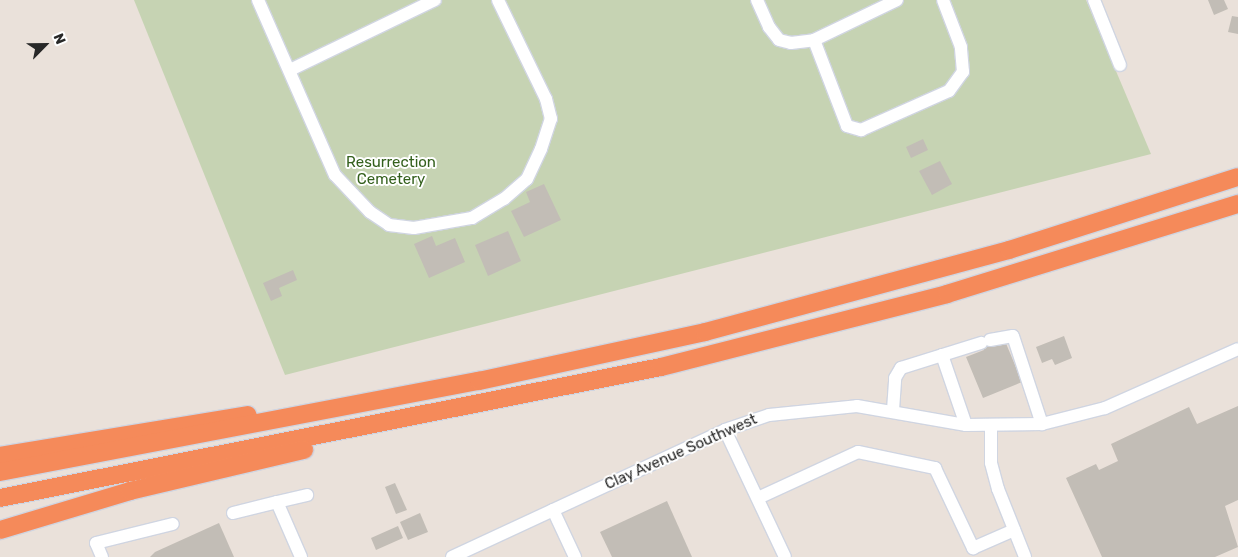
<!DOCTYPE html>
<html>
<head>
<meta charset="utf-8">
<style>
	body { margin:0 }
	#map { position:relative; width:1238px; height:557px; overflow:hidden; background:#eae1da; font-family:Rubik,sans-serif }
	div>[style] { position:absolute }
	.cemetery>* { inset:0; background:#c6d3b3 }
	.building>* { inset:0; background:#c2bdb6 }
	.roads { filter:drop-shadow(1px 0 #d0d5e1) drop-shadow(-1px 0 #d0d5e1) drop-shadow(0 1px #d0d5e1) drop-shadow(0 -1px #d0d5e1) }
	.minor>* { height:12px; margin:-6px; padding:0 6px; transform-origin:6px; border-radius:6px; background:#fff }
	.highway>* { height:18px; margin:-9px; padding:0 9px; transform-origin:9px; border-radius:9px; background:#f58a5a }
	span { translate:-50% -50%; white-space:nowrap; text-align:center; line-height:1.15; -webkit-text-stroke:4px #fff; paint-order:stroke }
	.park-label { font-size:15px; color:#34601d }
	.street-label { font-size:15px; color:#282828 }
	.north { position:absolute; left:20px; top:20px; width:50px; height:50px; -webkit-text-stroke:4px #fff; paint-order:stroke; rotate:67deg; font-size:14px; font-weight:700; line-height:20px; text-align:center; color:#282828 }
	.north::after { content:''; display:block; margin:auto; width:18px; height:22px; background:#282828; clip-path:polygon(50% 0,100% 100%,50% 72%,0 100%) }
</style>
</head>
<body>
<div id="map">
	<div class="cemetery">
		<i style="clip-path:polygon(134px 0,1086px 0,1151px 154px,285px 375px)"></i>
	</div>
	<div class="building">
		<i style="clip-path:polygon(1208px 0,1224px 0,1228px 9px,1214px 15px)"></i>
		<i style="clip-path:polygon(1232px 16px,1238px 17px,1238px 34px,1228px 32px)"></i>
		<i style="clip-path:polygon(923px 139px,928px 150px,911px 158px,906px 147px)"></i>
		<i style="clip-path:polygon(940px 161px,952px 184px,932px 195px,919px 171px)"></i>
		<i style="clip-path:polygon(544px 184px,561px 220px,524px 237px,511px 211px,530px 202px,526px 192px)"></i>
		<i style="clip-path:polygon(508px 231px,521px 261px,488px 276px,475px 245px)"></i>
		<i style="clip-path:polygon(432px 236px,436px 246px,455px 238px,465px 262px,429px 278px,414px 244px)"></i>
		<i style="clip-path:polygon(293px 270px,297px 280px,279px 288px,282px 296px,271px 301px,263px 283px)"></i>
		<i style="clip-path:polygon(1064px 336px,1072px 358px,1055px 365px,1052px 359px,1042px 363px,1036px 347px)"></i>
		<i style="clip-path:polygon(988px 337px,992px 347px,1005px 341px,1022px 382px,983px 398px,966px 357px,984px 350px,980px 341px)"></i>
		<i style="clip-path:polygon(1238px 406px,1238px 500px,1225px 506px,1238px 547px,1215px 557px,1102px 557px,1066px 478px,1096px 464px,1099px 470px,1118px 461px,1111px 444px,1189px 407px,1197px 424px)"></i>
		<i style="clip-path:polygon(395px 483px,407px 510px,396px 514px,385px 487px)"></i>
		<i style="clip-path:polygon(667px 501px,692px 557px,612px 557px,600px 532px)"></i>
		<i style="clip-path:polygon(420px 513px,428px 532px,408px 540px,400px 522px)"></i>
		<i style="clip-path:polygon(219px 523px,234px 557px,150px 557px,155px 552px)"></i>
		<i style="clip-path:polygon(398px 526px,403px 538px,376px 550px,371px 538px)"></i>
	</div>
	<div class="roads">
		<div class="minor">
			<i style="left:258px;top:0;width:191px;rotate:66.3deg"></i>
			<i style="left:335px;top:175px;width:51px;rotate:46.6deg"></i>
			<i style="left:370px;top:212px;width:23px;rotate:34deg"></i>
			<i style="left:389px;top:225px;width:25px;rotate:7deg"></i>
			<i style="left:414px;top:228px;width:59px;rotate:-9.8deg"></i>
			<i style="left:472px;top:218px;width:37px;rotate:-31deg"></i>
			<i style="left:504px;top:199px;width:30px;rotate:-41deg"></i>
			<i style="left:527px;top:179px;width:33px;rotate:-65deg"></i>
			<i style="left:541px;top:149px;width:32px;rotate:-72deg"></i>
			<i style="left:551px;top:119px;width:21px;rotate:-104deg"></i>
			<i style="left:546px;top:99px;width:110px;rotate:-115.9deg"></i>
			<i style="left:757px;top:0;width:30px;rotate:66deg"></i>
			<i style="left:769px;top:27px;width:16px;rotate:52deg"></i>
			<i style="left:779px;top:40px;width:12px;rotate:14deg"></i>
			<i style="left:791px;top:43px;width:23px;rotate:-7deg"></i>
			<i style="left:814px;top:40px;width:92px;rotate:-25.7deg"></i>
			<i style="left:1094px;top:0;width:70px;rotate:68.2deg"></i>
			<i style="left:814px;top:40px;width:92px;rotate:69deg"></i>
			<i style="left:847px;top:126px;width:15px;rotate:16deg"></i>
			<i style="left:861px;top:130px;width:96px;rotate:-23.9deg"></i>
			<i style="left:949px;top:91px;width:24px;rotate:-54deg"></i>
			<i style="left:963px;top:72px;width:25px;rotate:-95deg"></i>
			<i style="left:961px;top:47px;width:50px;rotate:-111deg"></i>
			<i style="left:290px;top:70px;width:161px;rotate:-25.8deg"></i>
			<i style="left:990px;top:340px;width:23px;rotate:-10deg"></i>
			<i style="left:1013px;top:336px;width:93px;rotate:71.8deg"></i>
			<i style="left:942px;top:355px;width:74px;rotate:71.1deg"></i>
			<i style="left:893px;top:410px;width:32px;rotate:-86deg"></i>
			<i style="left:895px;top:378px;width:12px;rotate:-59deg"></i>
			<i style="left:901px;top:368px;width:84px;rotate:-17.4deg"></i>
			<i style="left:991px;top:427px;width:36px;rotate:90deg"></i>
			<i style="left:991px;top:463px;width:27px;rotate:75deg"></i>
			<i style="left:998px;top:489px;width:73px;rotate:68.3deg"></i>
			<i style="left:725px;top:430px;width:140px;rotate:64.7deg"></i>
			<i style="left:758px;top:498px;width:110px;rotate:-24.7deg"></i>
			<i style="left:858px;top:452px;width:79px;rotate:11.7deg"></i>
			<i style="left:935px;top:468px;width:89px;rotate:64.6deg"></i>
			<i style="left:973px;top:548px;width:45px;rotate:-23.7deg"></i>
			<i style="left:277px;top:502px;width:31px;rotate:-13deg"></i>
			<i style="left:553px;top:510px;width:52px;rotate:64.9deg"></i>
			<i style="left:233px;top:513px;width:45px;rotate:-14deg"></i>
			<i style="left:277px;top:502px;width:60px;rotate:66.4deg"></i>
			<i style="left:102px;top:557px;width:15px;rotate:-113deg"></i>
			<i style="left:96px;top:543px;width:79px;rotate:-13.9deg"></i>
			<i style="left:452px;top:557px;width:301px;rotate:-24.9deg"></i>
			<i style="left:725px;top:430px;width:46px;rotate:-18.8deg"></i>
			<i style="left:769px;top:415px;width:88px;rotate:-5.8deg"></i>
			<i style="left:857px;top:406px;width:111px;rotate:9.9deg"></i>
			<i style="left:966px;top:425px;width:76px;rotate:-0.8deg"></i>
			<i style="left:1042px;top:424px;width:65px;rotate:-14.3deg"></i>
			<i style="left:1105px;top:408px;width:145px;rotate:-23.9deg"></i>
		</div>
		<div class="highway">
			<i style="left:0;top:456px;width:251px;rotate:-9.4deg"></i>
			<i style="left:0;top:472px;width:488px;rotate:-10.8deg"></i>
			<i style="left:479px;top:381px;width:231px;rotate:-12.2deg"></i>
			<i style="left:705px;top:332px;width:315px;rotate:-15.1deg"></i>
			<i style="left:1009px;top:250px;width:240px;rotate:-17.7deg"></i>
			<i style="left:0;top:498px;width:674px;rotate:-11.21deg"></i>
			<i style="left:661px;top:367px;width:295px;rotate:-14.3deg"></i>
			<i style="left:947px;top:294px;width:305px;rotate:-17.2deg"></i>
			<i style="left:0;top:530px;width:136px;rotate:-16.7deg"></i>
			<i style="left:130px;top:491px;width:179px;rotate:-13.3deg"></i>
		</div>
	</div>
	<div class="park-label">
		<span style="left:391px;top:171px">Resurrection<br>Cemetery</span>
	</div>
	<div class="street-label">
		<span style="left:681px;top:452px;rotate:-24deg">Clay Avenue Southwest</span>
	</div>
	<div class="north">N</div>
</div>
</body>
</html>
